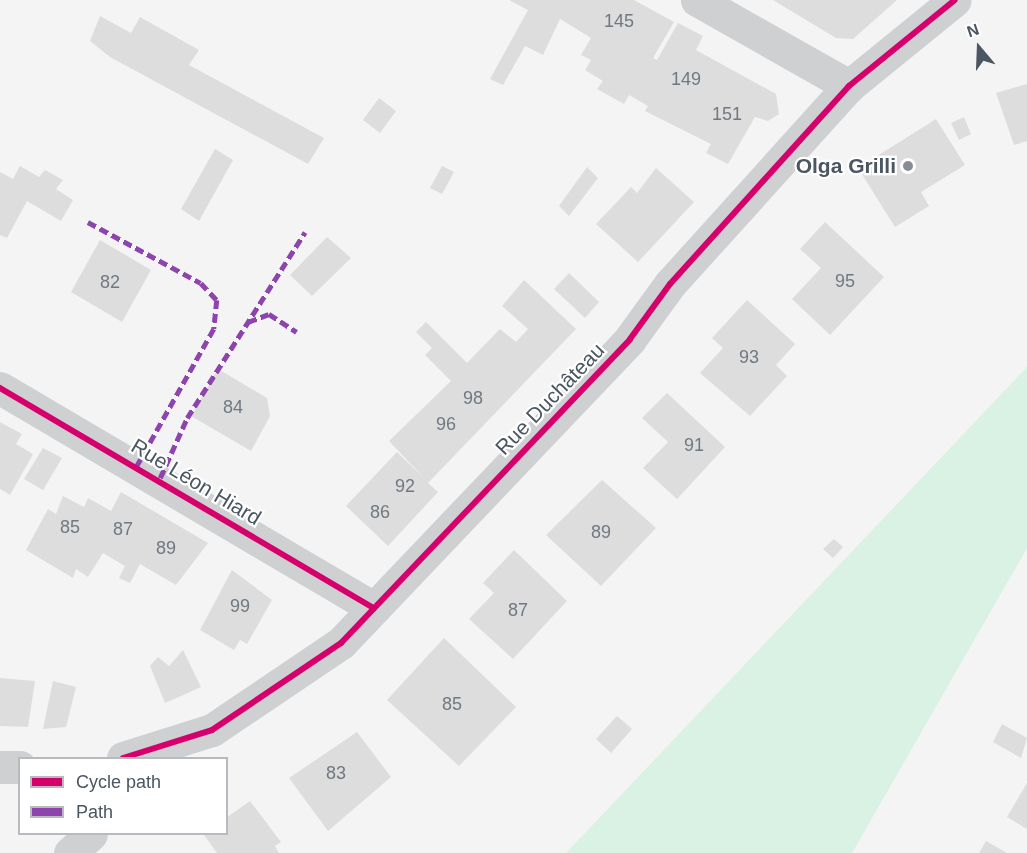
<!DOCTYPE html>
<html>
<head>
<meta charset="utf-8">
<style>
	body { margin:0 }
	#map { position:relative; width:1027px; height:853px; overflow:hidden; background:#f4f4f4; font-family:Helvetica,sans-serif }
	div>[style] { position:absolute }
	.green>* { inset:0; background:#d9f2e3 }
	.building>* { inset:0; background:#ddddde }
	.minor>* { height:33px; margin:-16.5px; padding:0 16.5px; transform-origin:16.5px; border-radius:16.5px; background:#ced0d2 }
	.tertiary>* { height:33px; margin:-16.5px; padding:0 16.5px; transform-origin:16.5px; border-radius:16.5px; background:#ced0d2 }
	.quiet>* { height:4.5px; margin-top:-2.25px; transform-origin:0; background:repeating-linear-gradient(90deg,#8e44ad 0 9px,transparent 0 13.5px) }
	.cycleway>* { height:6px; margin:-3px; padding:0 3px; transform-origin:3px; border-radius:3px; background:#d6006c }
	.dots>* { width:16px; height:16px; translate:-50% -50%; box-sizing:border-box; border:3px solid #fff; border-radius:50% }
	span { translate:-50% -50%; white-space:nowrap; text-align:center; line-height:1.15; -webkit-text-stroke:4.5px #fff; paint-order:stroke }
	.number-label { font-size:18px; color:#707881 }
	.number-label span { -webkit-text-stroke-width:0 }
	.poi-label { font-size:21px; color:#4a5661; font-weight:700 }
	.right { translate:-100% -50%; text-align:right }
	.street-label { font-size:21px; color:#4a5661 }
	.legend { position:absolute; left:18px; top:757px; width:210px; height:78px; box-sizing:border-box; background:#fff; border:2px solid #b7bbc0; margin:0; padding:8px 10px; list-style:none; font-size:18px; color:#4a5661 }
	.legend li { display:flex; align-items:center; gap:12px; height:30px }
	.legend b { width:30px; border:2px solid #b7bbc0 }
	.north { position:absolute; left:949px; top:18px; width:60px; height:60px; -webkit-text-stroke:4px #fff; paint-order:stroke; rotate:341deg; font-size:16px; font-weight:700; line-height:24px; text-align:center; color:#4a5661 }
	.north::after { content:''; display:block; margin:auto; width:21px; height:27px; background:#4a5661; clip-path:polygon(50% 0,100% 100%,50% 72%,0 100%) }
</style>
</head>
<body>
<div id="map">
	<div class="green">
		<i style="clip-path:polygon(1027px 367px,1027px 548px,852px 853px,566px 853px)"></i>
	</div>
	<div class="building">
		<i style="clip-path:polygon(509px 0,634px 0,674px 22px,653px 58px,657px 60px,678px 23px,703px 36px,696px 50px,776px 94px,779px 114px,768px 121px,755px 117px,728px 164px,706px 153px,711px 144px,645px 111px,648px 106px,629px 95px,624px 104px,597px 89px,603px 81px,585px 70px,591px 60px,581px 55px,591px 38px,560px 19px,543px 55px,525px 46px,503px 85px,490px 79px,528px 10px)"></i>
		<i style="clip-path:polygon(773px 0,897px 0,853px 39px,836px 38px)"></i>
		<i style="clip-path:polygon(100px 16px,131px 33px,140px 17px,199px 50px,189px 65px,324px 138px,308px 164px,110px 57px,90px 41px)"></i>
		<i style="clip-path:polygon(1027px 84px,1027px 141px,1014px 145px,996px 93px)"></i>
		<i style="clip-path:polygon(379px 98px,396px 111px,380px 133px,363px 120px)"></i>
		<i style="clip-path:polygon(964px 117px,971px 134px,959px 140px,951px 123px)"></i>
		<i style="clip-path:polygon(936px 119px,965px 165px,921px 192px,929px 206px,895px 227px,858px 168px)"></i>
		<i style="clip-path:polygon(215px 149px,233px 160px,199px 221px,181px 209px)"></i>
		<i style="clip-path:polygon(20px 166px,39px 177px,45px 170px,63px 180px,56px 189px,73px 200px,61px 221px,27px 201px,7px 238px,0 235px,0 172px,13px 179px)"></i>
		<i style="clip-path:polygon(442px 166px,454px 172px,442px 194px,430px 188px)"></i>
		<i style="clip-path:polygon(587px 167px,598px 178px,569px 216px,559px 206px)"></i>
		<i style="clip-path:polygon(656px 168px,694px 202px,638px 262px,596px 224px,631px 187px,637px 193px)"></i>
		<i style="clip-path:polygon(825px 222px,884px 277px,830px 335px,792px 299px,821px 268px,800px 249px)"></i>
		<i style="clip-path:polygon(327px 237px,351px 258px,312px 296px,290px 275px)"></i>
		<i style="clip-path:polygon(100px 240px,151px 270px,122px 322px,71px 292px)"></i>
		<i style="clip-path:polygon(569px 273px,599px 302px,585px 318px,554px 289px)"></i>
		<i style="clip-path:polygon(524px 280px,576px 329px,428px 483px,438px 492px,388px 546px,346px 506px,397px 452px,425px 479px,389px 441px,451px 381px,425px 355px,432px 348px,416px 332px,426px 322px,467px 363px,500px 329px,516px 342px,528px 329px,502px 306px)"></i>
		<i style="clip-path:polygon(747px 300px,795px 344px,776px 365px,787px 376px,750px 416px,700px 373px,723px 348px,712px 338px)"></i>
		<i style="clip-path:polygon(218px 369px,267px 398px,270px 416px,251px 451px,191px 416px)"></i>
		<i style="clip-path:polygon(667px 393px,725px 447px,677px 499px,643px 468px,668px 442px,642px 418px)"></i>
		<i style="clip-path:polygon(0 422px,22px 434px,16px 444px,33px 454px,10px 495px,0 489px)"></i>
		<i style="clip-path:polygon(43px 448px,62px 458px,43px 490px,24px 479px)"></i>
		<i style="clip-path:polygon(602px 480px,656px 528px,601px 586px,546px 535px)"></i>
		<i style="clip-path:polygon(121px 492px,208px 543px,176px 585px,140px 564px,130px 583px,119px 578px,125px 566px,103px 553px,88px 577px,76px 569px,73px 578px,26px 550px,48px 509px,56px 514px,63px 496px,84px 507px,88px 498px,111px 511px)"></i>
		<i style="clip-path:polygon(834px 539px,843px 547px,833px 558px,823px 549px)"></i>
		<i style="clip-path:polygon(514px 550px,567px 601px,513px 659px,469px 619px,494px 593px,483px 583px)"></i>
		<i style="clip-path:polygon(232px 570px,272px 600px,247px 644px,240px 640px,234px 650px,200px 630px)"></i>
		<i style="clip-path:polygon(444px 638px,516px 707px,459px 766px,387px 700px)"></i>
		<i style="clip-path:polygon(183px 650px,201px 687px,165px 703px,150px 666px,158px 657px,169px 666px)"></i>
		<i style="clip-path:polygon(0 678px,35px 681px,28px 727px,0 726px)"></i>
		<i style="clip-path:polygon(53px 681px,76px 687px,66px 727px,43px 729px)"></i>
		<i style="clip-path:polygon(617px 716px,632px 729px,611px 753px,596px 739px)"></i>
		<i style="clip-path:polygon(1002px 724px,1027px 738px,1021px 758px,993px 742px)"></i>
		<i style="clip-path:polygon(357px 732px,391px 777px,328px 831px,289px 778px)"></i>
		<i style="clip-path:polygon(1027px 783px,1027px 829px,1007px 817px)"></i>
		<i style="clip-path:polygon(250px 801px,281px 842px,275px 846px,279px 853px,217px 853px,204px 835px,226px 834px,226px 818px)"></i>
		<i style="clip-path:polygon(986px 841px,1007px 853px,979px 853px)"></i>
	</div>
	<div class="minor">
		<i style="left:697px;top:0;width:175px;rotate:29.5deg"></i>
		<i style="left:0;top:388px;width:434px;rotate:30.5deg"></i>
		<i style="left:70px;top:853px;width:28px;rotate:-42deg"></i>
	</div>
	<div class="tertiary">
		<i style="left:123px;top:758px;width:93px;rotate:-17.5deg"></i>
		<i style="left:212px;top:730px;width:156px;rotate:-34deg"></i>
		<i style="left:341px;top:643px;width:419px;rotate:-46.4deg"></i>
		<i style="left:630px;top:339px;width:68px;rotate:-54deg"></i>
		<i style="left:670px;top:284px;width:267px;rotate:-47.9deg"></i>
		<i style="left:849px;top:86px;width:136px;rotate:-39.1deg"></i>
		<i style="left:0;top:767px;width:20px"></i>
	</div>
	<div class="quiet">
		<i style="left:88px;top:222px;width:128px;rotate:28.4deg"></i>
		<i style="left:201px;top:283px;width:23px;rotate:47deg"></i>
		<i style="left:217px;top:300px;width:29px;rotate:96deg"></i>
		<i style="left:214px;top:329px;width:157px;rotate:119.3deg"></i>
		<i style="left:248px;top:322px;width:22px;rotate:-21deg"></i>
		<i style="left:269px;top:314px;width:33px;rotate:33deg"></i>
		<i style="left:160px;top:478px;width:66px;rotate:-65.8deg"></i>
		<i style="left:187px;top:418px;width:220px;rotate:-57.6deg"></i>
	</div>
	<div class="cycleway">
		<i style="left:0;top:388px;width:434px;rotate:30.5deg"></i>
		<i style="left:123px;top:758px;width:93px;rotate:-17.5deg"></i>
		<i style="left:212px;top:730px;width:156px;rotate:-34deg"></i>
		<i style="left:341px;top:643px;width:419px;rotate:-46.4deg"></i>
		<i style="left:630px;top:339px;width:68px;rotate:-54deg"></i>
		<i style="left:670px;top:284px;width:267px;rotate:-47.9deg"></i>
		<i style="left:849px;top:86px;width:136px;rotate:-39.1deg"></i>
	</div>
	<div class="dots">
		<i style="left:908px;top:166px;background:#868d94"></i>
	</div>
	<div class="number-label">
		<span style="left:619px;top:21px">145</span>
		<span style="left:686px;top:79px">149</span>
		<span style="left:727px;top:114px">151</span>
		<span style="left:845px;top:281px">95</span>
		<span style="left:110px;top:282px">82</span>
		<span style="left:749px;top:357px">93</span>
		<span style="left:473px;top:398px">98</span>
		<span style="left:233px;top:407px">84</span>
		<span style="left:446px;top:424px">96</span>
		<span style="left:694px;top:445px">91</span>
		<span style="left:405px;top:486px">92</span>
		<span style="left:380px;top:512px">86</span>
		<span style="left:70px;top:527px">85</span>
		<span style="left:123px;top:529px">87</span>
		<span style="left:601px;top:532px">89</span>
		<span style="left:166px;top:548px">89</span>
		<span style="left:240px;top:606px">99</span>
		<span style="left:518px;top:610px">87</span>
		<span style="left:452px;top:704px">85</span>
		<span style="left:336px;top:773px">83</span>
	</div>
	<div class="poi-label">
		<span class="right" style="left:896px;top:166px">Olga Grilli</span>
	</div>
	<div class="street-label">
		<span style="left:550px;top:399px;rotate:-46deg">Rue Duchâteau</span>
		<span style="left:196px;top:482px;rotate:31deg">Rue Léon Hiard</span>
	</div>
	<ul class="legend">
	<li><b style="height:8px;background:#d6006c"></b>Cycle path</li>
	<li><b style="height:8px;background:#8e44ad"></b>Path</li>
	</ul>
	<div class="north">N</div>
</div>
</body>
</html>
